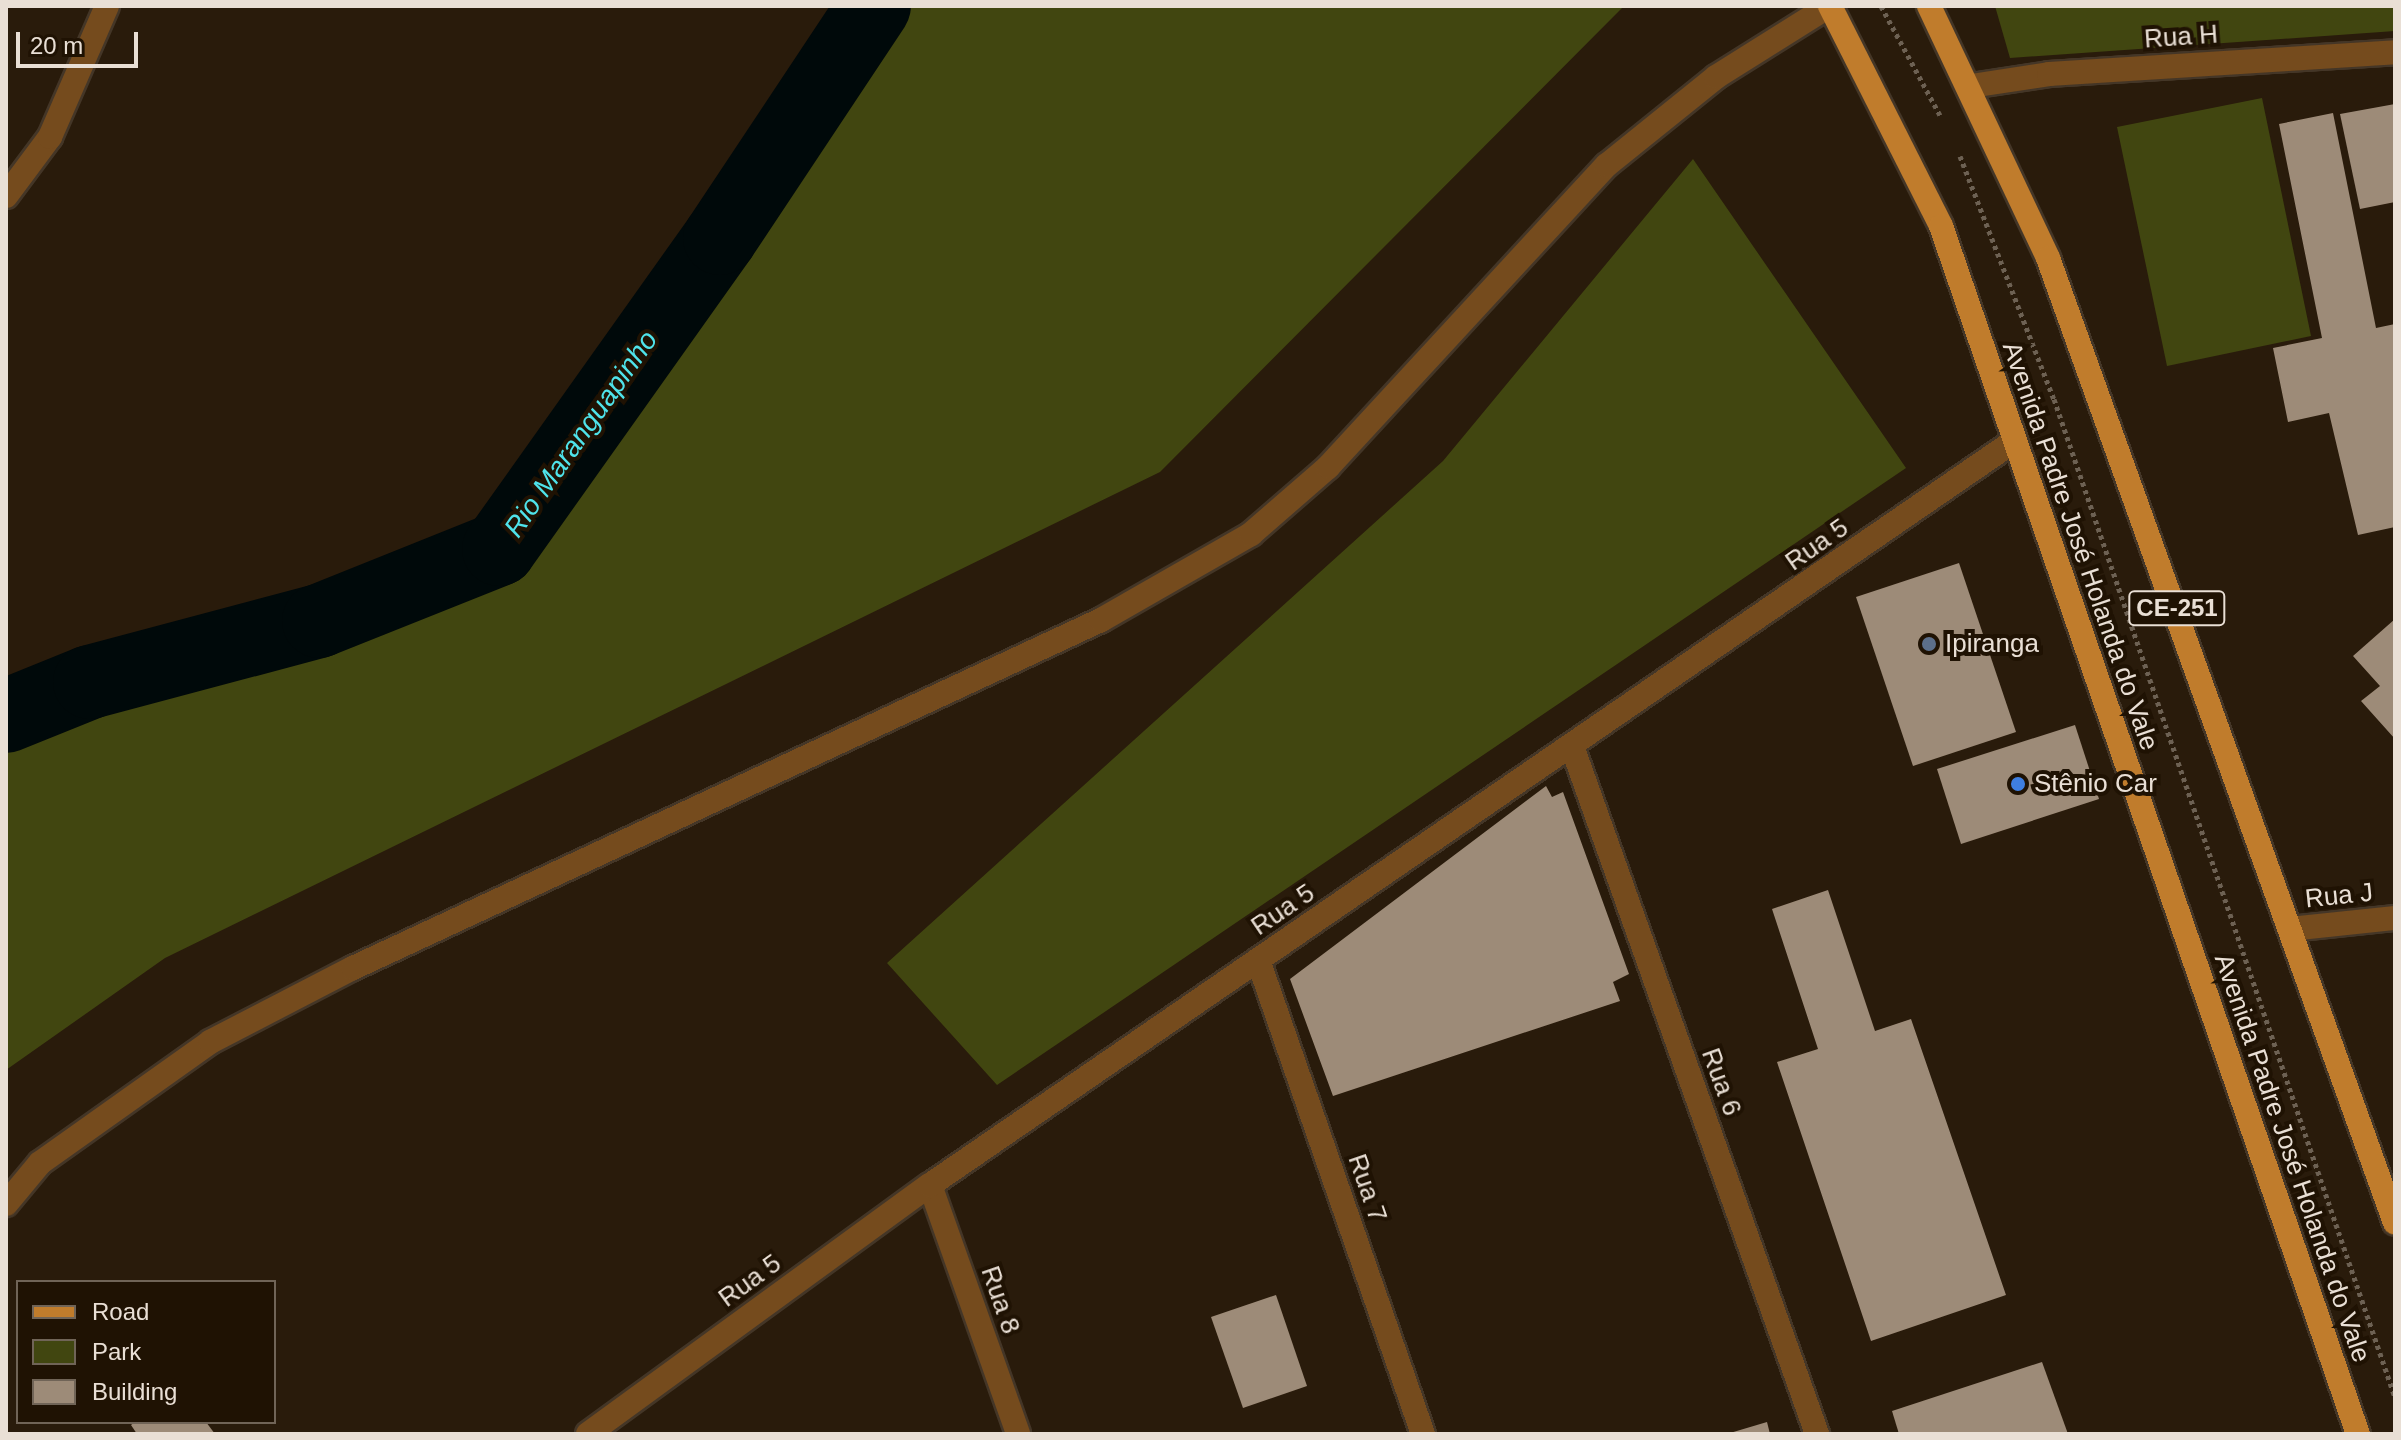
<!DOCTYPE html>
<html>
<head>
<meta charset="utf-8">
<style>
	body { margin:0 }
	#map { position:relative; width:2401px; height:1440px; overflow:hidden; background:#291b0b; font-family:Helvetica,sans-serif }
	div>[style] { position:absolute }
	.green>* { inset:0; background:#414610 }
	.river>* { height:74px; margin:-37px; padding:0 37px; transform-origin:37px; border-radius:37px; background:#00090a }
	.building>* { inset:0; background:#9d8b78 }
	.path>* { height:5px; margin-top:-2.5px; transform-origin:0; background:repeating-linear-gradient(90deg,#6d6153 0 4px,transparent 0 8px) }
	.roads { filter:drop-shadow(2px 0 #443627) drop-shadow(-2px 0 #443627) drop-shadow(0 2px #443627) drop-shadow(0 -2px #443627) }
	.street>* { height:24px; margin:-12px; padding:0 12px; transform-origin:12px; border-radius:12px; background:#754b1d }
	.primary>* { height:24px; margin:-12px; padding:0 12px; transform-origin:12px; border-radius:12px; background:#c07c2c }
	.dots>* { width:22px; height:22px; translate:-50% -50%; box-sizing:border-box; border:4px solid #1f1203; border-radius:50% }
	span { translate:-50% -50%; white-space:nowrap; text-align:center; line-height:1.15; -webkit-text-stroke:8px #1f1203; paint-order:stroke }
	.shield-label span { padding:2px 6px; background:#1f1203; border:2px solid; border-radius:6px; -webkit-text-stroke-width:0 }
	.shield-label { font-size:24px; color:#e9dfd5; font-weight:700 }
	.street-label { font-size:26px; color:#e9dfd5 }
	.poi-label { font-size:26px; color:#e9dfd5 }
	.left { translate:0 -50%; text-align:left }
	.water-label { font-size:28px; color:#4fe3ea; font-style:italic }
	.frame { position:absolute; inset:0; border:8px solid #e9dfd5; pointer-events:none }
	.legend { position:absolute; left:16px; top:1280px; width:260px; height:144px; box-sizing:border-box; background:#1f1203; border:2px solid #706457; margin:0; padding:10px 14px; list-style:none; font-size:24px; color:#e9dfd5 }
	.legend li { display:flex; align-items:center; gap:16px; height:40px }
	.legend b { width:40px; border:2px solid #706457 }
	.scale { position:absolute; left:16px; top:32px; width:122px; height:36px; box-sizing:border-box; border:4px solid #e9dfd5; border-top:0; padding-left:10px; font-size:24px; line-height:28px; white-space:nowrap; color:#e9dfd5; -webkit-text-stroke:6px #1f1203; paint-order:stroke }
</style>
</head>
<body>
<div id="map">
	<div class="green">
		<i style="clip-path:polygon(874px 6px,1624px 6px,1160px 472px,165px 958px,6px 1070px,6px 716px,90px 682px,319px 621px,499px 549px,720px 238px)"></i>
		<i style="clip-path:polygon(1995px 6px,2395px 6px,2395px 31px,2010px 58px)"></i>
		<i style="clip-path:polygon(2262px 98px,2311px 336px,2167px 366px,2117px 127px)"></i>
		<i style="clip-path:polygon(1693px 159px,1906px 468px,997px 1085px,887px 963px,1443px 461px)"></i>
	</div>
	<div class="river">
		<i style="left:6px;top:716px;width:91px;rotate:-22deg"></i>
		<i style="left:90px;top:682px;width:237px;rotate:-14.9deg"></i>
		<i style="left:319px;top:621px;width:194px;rotate:-21.8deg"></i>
		<i style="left:499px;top:549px;width:382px;rotate:-54.6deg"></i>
		<i style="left:720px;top:238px;width:278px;rotate:-56.4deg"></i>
	</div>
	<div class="building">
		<i style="clip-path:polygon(2395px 104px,2395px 202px,2360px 209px,2340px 114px)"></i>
		<i style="clip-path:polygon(2333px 113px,2376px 328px,2395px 324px,2395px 527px,2358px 535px,2329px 413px,2288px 422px,2273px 348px,2322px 338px,2279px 124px)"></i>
		<i style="clip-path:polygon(1959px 563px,2016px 732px,1913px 766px,1856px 597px)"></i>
		<i style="clip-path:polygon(2395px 619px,2395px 739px,2361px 701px,2380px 686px,2353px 656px)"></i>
		<i style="clip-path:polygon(2075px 725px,2099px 799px,1961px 844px,1937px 769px)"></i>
		<i style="clip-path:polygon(1546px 786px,1552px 797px,1563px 792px,1629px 974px,1613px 982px,1620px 1001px,1333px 1096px,1290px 979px)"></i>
		<i style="clip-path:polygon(1828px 890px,1875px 1031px,1911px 1019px,2006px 1295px,1871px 1341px,1777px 1062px,1818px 1049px,1772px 909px)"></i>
		<i style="clip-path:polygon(1276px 1295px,1307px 1386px,1243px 1408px,1211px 1317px)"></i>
		<i style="clip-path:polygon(2042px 1362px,2068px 1434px,1899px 1434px,1892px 1411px)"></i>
		<i style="clip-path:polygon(135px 1422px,206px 1422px,215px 1434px,137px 1434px,131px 1425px)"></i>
		<i style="clip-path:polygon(1767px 1422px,1770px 1434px,1730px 1434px,1730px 1433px)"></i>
	</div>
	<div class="path">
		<i style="left:1881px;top:6px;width:124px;rotate:61.6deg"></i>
		<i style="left:1960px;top:156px;width:261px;rotate:68.9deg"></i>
		<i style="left:2054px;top:399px;width:1055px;rotate:71.14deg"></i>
	</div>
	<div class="roads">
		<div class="street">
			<i style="left:1971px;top:86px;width:79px;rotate:-8.7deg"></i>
			<i style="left:2049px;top:74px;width:347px;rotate:-3.6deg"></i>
			<i style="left:6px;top:196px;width:74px;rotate:-53.3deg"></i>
			<i style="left:50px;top:137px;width:143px;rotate:-66.5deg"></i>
			<i style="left:1573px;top:749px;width:727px;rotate:70.39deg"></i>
			<i style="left:2290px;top:929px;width:106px;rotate:-6deg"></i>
			<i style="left:1258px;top:960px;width:502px;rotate:70.81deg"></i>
			<i style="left:930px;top:1185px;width:264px;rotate:70.5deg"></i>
			<i style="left:6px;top:1204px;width:53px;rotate:-50.3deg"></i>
			<i style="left:40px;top:1163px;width:209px;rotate:-35.4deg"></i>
			<i style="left:210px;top:1042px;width:161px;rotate:-27.4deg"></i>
			<i style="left:353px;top:968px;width:825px;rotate:-24.95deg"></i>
			<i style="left:1101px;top:620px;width:173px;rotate:-29.8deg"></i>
			<i style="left:1251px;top:534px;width:102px;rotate:-41deg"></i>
			<i style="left:1328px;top:467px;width:411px;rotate:-47.3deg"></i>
			<i style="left:1607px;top:165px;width:140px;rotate:-38.9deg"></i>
			<i style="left:1716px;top:77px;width:133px;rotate:-32.1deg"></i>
			<i style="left:588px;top:1434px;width:423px;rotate:-36.1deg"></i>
			<i style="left:930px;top:1185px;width:1315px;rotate:-34.46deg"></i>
		</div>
		<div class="primary">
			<i style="left:1830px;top:6px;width:246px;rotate:63.2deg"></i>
			<i style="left:1941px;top:226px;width:1278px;rotate:70.96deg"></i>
			<i style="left:1929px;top:6px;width:279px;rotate:64.7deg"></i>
			<i style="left:2048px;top:258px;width:1025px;rotate:70.22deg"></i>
		</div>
	</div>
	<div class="dots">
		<i style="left:1929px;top:644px;background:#5c6f8a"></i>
		<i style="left:2018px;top:784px;background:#3f7fe0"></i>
	</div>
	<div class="shield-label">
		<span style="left:2177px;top:608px">CE-251</span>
	</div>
	<div class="street-label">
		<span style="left:2181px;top:37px;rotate:-4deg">Rua H</span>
		<span style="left:1817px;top:545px;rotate:-35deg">Rua 5</span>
		<span style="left:2080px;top:546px;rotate:71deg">Avenida Padre José Holanda do Vale</span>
		<span style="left:2339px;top:896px;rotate:-6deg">Rua J</span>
		<span style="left:1283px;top:910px;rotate:-34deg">Rua 5</span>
		<span style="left:1721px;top:1082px;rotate:70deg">Rua 6</span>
		<span style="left:2292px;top:1158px;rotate:71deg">Avenida Padre José Holanda do Vale</span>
		<span style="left:1367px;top:1188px;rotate:71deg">Rua 7</span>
		<span style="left:750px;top:1281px;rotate:-36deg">Rua 5</span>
		<span style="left:1000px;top:1300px;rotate:71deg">Rua 8</span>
	</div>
	<div class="poi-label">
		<span class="left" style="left:1945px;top:644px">Ipiranga</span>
		<span class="left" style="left:2034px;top:784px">Stênio Car</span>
	</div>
	<div class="water-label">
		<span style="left:581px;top:434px;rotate:-55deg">Rio Maranguapinho</span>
	</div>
	<div class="frame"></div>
	<ul class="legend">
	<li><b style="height:10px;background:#c07c2c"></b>Road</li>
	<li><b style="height:22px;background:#414610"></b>Park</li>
	<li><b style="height:22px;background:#9d8b78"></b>Building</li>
	</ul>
	<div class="scale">20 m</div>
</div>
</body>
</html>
